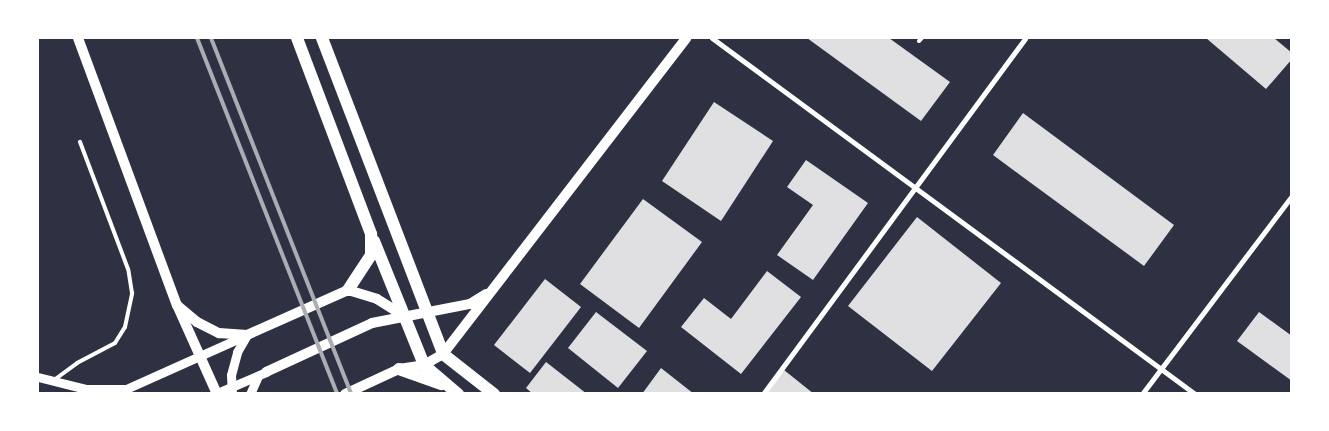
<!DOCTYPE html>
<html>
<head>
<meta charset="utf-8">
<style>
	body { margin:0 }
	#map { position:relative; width:1329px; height:431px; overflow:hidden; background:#2d3142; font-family:Raleway,sans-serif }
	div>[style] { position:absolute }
	.building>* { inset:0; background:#e0e0e3 }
	.service>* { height:4px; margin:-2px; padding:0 2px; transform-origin:2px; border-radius:2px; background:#fff }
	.minor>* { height:5px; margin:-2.5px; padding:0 2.5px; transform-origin:2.5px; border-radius:2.5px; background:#fff }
	.tertiary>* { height:9px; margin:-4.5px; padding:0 4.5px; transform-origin:4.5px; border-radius:4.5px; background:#fff }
	.secondary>* { height:10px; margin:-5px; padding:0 5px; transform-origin:5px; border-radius:5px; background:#fff }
	.primary>* { height:12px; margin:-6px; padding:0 6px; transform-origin:6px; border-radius:6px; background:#fff }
	.rail>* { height:4px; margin:-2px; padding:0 2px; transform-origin:2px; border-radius:2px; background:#abadb3 }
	span { translate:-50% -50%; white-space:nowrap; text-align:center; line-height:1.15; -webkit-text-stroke:4px #fff; paint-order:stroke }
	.frame { position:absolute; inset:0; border:39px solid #fff; pointer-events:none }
</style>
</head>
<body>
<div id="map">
	<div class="building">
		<i style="clip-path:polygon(807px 38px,889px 38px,950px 82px,921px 121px)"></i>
		<i style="clip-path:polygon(1206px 38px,1274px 38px,1292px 53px,1292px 59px,1266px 89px)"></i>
		<i style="clip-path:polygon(714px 102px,773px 141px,721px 221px,662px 181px)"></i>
		<i style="clip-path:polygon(1023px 113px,1174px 225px,1144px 266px,993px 155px)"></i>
		<i style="clip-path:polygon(806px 160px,868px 203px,813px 280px,777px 255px,813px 205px,787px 187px)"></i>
		<i style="clip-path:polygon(643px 199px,702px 242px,639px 328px,580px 284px)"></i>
		<i style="clip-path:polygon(917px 217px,1001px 283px,932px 371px,848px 306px)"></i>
		<i style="clip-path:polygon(767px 271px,801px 297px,741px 374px,681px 327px,704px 298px,731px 319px)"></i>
		<i style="clip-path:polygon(545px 279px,581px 307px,530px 373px,494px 345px)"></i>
		<i style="clip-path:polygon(596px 312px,647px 351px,618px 388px,568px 348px)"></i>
		<i style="clip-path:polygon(1259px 312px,1292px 336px,1292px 381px,1237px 341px)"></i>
		<i style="clip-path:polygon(546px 362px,587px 394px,533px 394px,526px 388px)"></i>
		<i style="clip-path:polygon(661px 368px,694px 394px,642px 394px)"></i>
		<i style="clip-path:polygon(784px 370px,814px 394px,766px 394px)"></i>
	</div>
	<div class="service">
		<i style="left:919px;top:41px;width:4px;rotate:-45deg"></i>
		<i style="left:54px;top:380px;width:29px;rotate:-36deg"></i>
		<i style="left:77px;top:363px;width:43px;rotate:-27.8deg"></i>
		<i style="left:115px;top:343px;width:19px;rotate:-58deg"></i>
		<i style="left:125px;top:327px;width:35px;rotate:-78deg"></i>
		<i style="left:132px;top:293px;width:24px;rotate:-99deg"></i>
		<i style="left:128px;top:269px;width:136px;rotate:-110.7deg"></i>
	</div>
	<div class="minor">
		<i style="left:712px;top:38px;width:600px;rotate:36.39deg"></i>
		<i style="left:763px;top:394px;width:442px;rotate:-53.6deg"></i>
		<i style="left:1142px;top:394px;width:248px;rotate:-52.9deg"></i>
	</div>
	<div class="tertiary">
		<i style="left:38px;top:377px;width:49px;rotate:14deg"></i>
		<i style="left:86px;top:389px;width:40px"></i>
		<i style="left:126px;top:389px;width:133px;rotate:-24.1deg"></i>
		<i style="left:215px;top:394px;width:56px;rotate:-23.3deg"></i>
		<i style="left:232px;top:394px;width:19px;rotate:-93deg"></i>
		<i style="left:231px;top:375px;width:24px;rotate:-75deg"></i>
		<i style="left:237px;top:352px;width:20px;rotate:-60deg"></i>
		<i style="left:250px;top:394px;width:20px;rotate:-66deg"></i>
	</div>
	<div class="secondary">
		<i style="left:78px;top:38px;width:285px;rotate:69.7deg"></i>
		<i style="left:177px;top:305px;width:98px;rotate:65.8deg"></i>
		<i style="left:178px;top:306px;width:25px;rotate:40deg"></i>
		<i style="left:197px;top:322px;width:25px;rotate:27deg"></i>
		<i style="left:219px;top:333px;width:28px;rotate:4deg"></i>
		<i style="left:247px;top:335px;width:111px;rotate:-24deg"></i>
		<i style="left:348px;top:290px;width:30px;rotate:17deg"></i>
		<i style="left:377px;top:299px;width:31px;rotate:32deg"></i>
		<i style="left:266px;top:372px;width:117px;rotate:-24.8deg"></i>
		<i style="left:372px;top:323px;width:100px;rotate:-11deg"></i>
		<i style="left:470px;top:304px;width:19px;rotate:-32deg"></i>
		<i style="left:345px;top:394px;width:60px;rotate:-24.8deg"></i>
		<i style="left:399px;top:369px;width:25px;rotate:-9deg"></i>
		<i style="left:424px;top:365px;width:22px;rotate:-30deg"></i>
		<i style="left:443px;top:354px;width:399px;rotate:-52.4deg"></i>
	</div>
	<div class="primary">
		<i style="left:297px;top:38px;width:210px;rotate:69.3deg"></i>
		<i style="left:371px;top:234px;width:21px;rotate:90deg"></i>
		<i style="left:371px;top:255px;width:42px;rotate:123.3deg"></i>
		<i style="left:322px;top:38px;width:338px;rotate:69deg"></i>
		<i style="left:443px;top:354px;width:65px;rotate:38.1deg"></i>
		<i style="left:374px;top:241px;width:134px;rotate:68deg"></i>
		<i style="left:424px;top:365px;width:45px;rotate:40.5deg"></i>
		<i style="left:399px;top:369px;width:45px;rotate:19.7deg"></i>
	</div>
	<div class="rail">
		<i style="left:197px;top:38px;width:383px;rotate:68.5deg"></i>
		<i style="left:211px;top:38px;width:383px;rotate:68.5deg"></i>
	</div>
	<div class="frame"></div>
</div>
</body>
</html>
